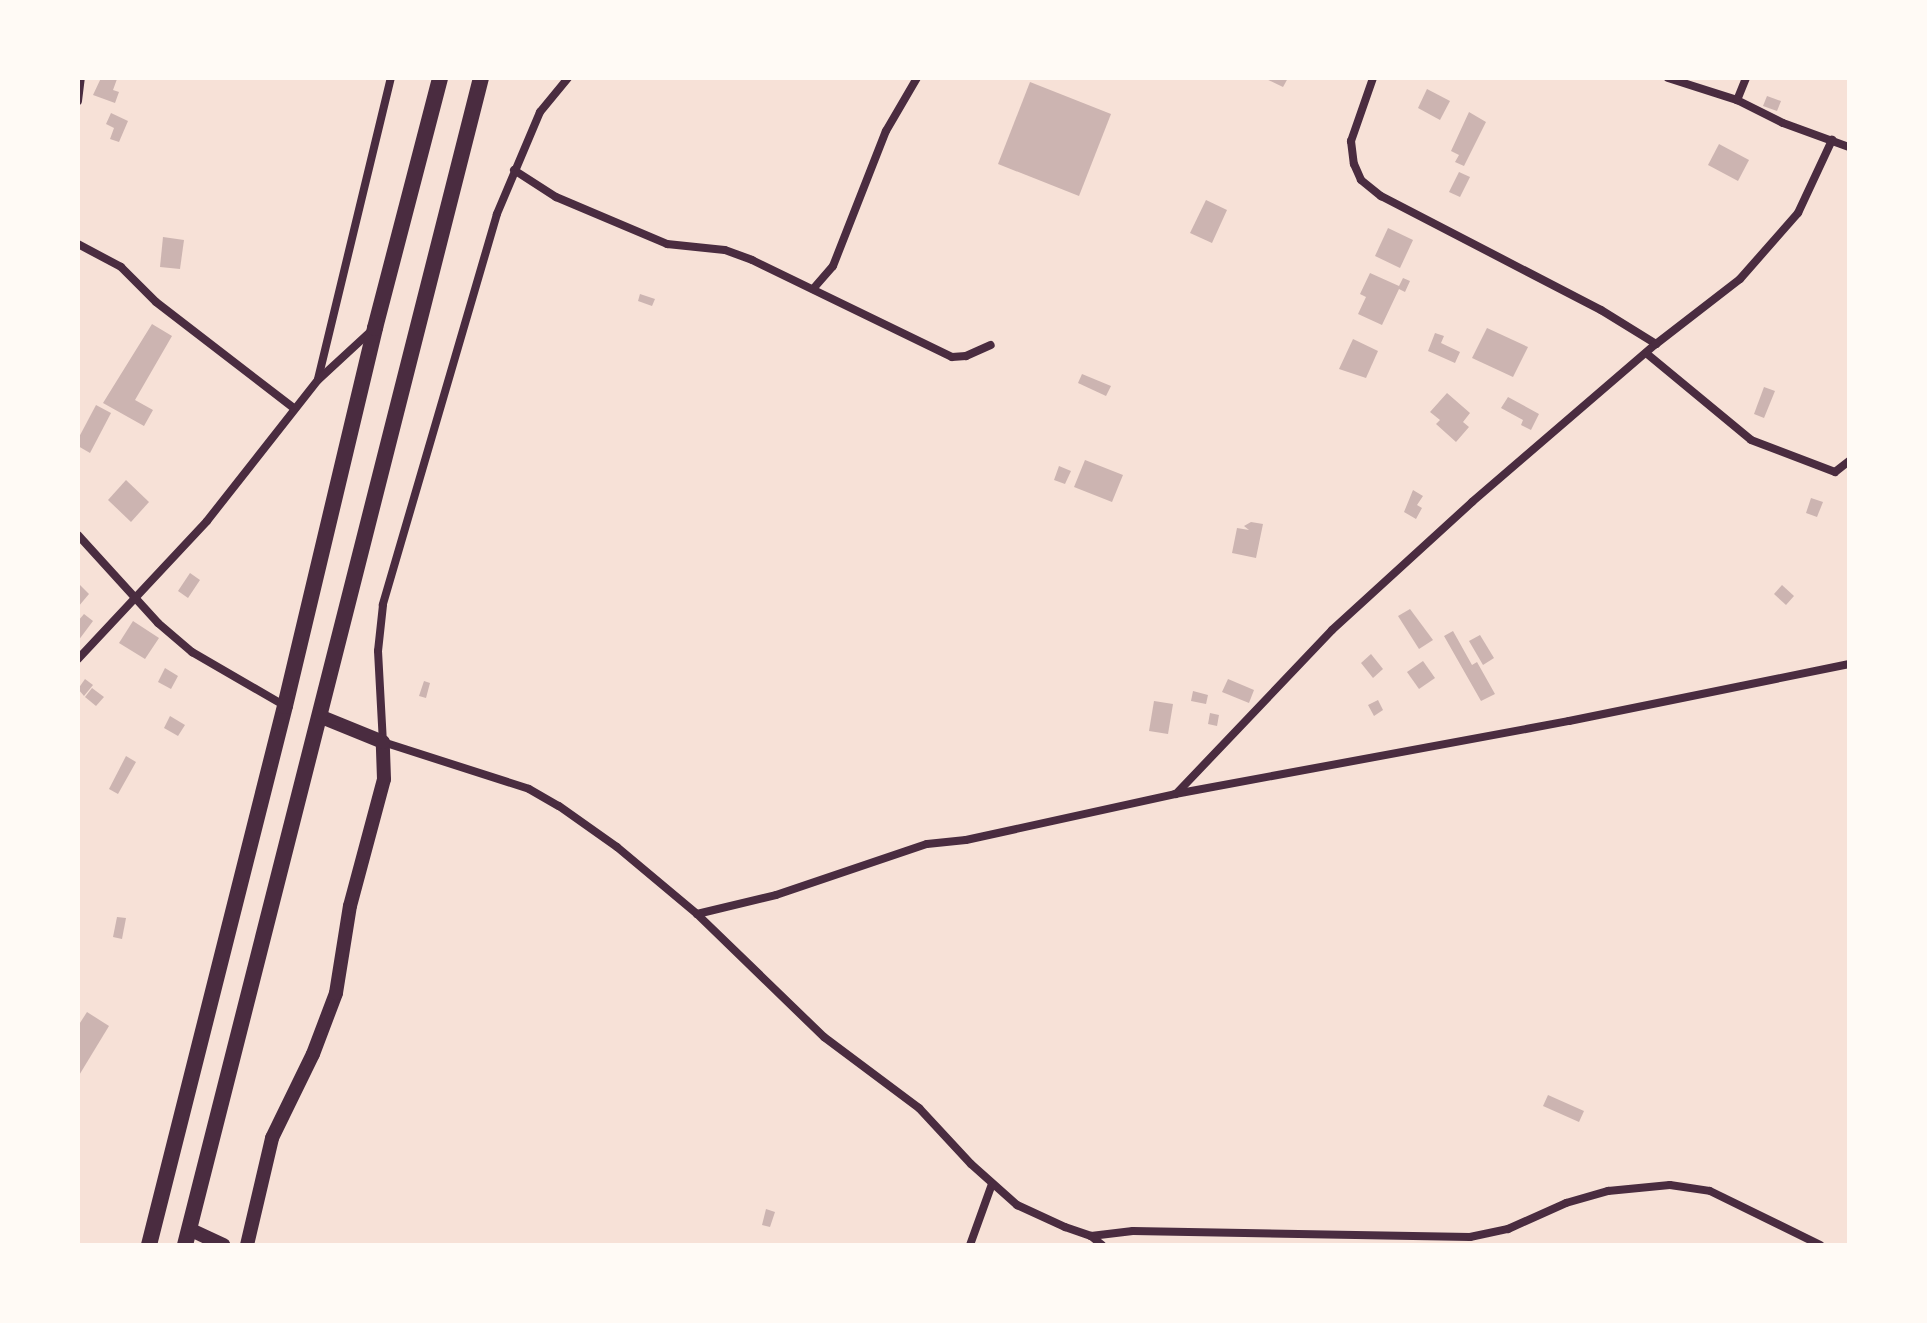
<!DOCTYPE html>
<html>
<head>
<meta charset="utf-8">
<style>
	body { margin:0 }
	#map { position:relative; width:1927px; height:1323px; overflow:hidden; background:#f7e1d7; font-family:Cabin,sans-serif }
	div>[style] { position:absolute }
	.building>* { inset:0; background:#ccb4b1 }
	.minor>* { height:8px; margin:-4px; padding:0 4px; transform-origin:4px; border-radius:4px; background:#4a2c40 }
	.tertiary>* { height:14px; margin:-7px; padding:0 7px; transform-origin:7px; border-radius:7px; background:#4a2c40 }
	.primary>* { height:16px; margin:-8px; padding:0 8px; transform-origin:8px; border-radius:8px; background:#4a2c40 }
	span { translate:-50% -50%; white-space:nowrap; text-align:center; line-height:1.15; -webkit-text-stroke:7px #fffaf5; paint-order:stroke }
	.frame { position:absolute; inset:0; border:80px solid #fffaf5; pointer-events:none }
</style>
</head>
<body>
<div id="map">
	<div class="building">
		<i style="clip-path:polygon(101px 78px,117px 79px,113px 90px,119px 92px,115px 103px,93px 95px)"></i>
		<i style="clip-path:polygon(1264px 78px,1288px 78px,1283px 87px)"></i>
		<i style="clip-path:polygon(1030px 82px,1111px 114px,1079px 196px,998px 164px)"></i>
		<i style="clip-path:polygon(1427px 89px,1450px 101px,1440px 120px,1418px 108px)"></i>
		<i style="clip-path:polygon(1767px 96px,1781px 101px,1777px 111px,1763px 106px)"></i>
		<i style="clip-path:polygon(1469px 112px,1486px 122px,1464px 166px,1455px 162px,1459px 155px,1451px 151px)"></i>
		<i style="clip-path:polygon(111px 113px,128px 121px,119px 142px,110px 139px,114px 128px,106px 124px)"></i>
		<i style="clip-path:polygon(1719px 144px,1749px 160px,1738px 181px,1708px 165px)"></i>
		<i style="clip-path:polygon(1459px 172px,1470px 177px,1460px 197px,1449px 192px)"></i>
		<i style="clip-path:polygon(1206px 200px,1227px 210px,1212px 243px,1190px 233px)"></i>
		<i style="clip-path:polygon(1388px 228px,1413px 240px,1400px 268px,1375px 256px)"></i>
		<i style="clip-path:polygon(163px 237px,184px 240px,180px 269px,160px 267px)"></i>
		<i style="clip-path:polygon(1370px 273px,1399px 286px,1403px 278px,1410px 281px,1405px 292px,1399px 289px,1382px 325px,1358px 314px,1366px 297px,1360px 294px)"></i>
		<i style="clip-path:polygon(640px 294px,655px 299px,652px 306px,638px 301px)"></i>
		<i style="clip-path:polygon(152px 324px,172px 336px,135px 400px,153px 410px,144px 426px,103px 403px)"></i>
		<i style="clip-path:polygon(1487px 328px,1528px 347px,1513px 377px,1472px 358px)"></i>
		<i style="clip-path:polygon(1435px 333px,1444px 336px,1441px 343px,1460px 352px,1455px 363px,1428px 351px)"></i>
		<i style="clip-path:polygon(1353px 339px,1378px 351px,1366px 378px,1339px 369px)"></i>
		<i style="clip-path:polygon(1082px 374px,1111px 386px,1106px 396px,1078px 383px)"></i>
		<i style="clip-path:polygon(1764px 387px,1775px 391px,1764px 418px,1754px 414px)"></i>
		<i style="clip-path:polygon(1447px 393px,1470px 413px,1463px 422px,1469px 427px,1456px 442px,1436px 424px,1440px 420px,1430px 412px)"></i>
		<i style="clip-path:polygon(1508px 397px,1539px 414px,1531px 430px,1521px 425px,1523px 420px,1501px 408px)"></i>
		<i style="clip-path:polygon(96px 405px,111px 413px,90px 453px,78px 446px,78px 439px)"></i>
		<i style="clip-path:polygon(1085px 460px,1123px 475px,1112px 502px,1074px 487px)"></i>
		<i style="clip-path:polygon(1059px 466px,1071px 471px,1065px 484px,1054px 480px)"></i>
		<i style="clip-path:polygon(126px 480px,149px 502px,131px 522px,108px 500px)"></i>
		<i style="clip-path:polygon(1413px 490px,1423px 496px,1417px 505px,1422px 508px,1416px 519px,1404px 512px)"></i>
		<i style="clip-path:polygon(1811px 498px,1823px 502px,1817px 517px,1806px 513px)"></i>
		<i style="clip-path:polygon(1251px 522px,1263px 524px,1256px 558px,1232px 553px,1237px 528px,1249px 530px,1244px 526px)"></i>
		<i style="clip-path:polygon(190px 573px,200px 580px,188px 598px,178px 591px)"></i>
		<i style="clip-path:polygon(78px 583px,89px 594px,78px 607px)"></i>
		<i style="clip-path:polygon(1782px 585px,1794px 596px,1786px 605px,1774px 594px)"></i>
		<i style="clip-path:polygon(1410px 609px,1433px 640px,1419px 649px,1398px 616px)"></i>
		<i style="clip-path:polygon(84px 614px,93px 621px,78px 641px,78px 621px)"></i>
		<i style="clip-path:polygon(133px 621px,159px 638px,145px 659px,119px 643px)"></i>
		<i style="clip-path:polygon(1453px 631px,1472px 665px,1477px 662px,1495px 694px,1481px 701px,1444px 636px)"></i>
		<i style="clip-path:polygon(1480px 635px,1494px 658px,1483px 665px,1469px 641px)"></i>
		<i style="clip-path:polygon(1371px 654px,1383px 669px,1373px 678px,1361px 663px)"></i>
		<i style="clip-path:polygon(1423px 661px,1435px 678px,1419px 689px,1407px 672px)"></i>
		<i style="clip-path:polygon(165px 668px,178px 676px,171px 689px,158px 682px)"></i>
		<i style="clip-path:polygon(85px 679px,93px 685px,84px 696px,78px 689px)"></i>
		<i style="clip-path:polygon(1228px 679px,1254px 690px,1249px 703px,1222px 692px)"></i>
		<i style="clip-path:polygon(424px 681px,430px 683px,426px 698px,419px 696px)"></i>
		<i style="clip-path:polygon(92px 688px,104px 697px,96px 706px,85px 697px)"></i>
		<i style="clip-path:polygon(1193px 691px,1208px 695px,1206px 704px,1191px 701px)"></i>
		<i style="clip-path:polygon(1378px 700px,1383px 710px,1374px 716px,1368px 705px)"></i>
		<i style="clip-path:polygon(1154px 701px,1173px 704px,1168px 734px,1149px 731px)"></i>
		<i style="clip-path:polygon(1210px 713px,1219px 715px,1217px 726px,1208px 724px)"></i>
		<i style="clip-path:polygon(170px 716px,185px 725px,178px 736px,164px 728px)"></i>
		<i style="clip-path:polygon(126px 756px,136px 762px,118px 794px,109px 789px)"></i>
		<i style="clip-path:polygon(117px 917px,126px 918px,122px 939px,113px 937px)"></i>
		<i style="clip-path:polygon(87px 1012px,109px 1026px,78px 1077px,78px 1026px)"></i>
		<i style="clip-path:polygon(1548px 1095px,1584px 1111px,1579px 1122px,1543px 1106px)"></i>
		<i style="clip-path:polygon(766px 1209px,775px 1212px,770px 1227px,762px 1225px)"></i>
	</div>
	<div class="minor">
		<i style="left:568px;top:78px;width:44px;rotate:129.5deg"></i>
		<i style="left:540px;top:112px;width:111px;rotate:112.9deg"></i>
		<i style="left:497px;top:214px;width:407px;rotate:106.3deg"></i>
		<i style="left:383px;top:605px;width:46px;rotate:96.2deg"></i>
		<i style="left:378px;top:651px;width:91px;rotate:86.9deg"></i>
		<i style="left:383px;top:742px;width:153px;rotate:17.8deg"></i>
		<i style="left:529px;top:789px;width:34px;rotate:30deg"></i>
		<i style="left:559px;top:806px;width:71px;rotate:35.3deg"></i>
		<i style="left:617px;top:847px;width:104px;rotate:39.9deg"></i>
		<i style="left:697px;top:914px;width:177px;rotate:44.1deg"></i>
		<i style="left:824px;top:1037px;width:119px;rotate:36.8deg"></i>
		<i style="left:919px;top:1108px;width:76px;rotate:47.1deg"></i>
		<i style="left:971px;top:1164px;width:62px;rotate:41.7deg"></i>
		<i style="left:1017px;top:1205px;width:53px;rotate:24.6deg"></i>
		<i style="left:1065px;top:1227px;width:28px;rotate:19deg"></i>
		<i style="left:1091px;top:1236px;width:42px;rotate:-6.8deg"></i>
		<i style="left:1133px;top:1231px;width:337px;rotate:1deg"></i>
		<i style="left:1470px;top:1237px;width:39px;rotate:-12deg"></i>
		<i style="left:1508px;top:1229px;width:64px;rotate:-24.1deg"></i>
		<i style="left:1566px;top:1203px;width:44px;rotate:-15.9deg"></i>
		<i style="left:1608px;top:1191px;width:62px;rotate:-5.5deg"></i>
		<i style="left:1670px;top:1185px;width:40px;rotate:8.5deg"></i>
		<i style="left:1710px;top:1191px;width:123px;rotate:26.1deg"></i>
		<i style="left:1373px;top:78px;width:67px;rotate:109.2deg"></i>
		<i style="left:1351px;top:141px;width:23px;rotate:83deg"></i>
		<i style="left:1354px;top:164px;width:17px;rotate:66deg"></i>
		<i style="left:1361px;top:180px;width:26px;rotate:39deg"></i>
		<i style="left:1381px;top:196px;width:248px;rotate:27.4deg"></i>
		<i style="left:1601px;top:310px;width:65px;rotate:31.7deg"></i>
		<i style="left:1668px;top:78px;width:72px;rotate:17.7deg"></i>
		<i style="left:1746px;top:78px;width:24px;rotate:112deg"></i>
		<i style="left:1737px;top:100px;width:51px;rotate:26.6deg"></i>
		<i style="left:1783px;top:123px;width:70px;rotate:20deg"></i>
		<i style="left:78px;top:101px;width:23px;rotate:-83deg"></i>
		<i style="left:514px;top:170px;width:50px;rotate:32.7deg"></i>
		<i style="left:556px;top:197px;width:121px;rotate:22.9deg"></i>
		<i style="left:667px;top:244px;width:58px;rotate:5.9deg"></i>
		<i style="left:725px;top:250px;width:29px;rotate:20deg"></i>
		<i style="left:752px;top:260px;width:222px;rotate:25.9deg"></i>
		<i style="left:952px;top:357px;width:14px;rotate:-4deg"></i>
		<i style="left:966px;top:356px;width:27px;rotate:-24deg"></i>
		<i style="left:78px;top:244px;width:49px;rotate:28.1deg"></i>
		<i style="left:121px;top:267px;width:49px;rotate:45deg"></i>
		<i style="left:156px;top:302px;width:175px;rotate:37.6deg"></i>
		<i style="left:813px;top:289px;width:30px;rotate:-49deg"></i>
		<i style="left:833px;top:266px;width:145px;rotate:-68.6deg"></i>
		<i style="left:886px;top:131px;width:61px;rotate:-59.7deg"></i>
		<i style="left:1646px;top:353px;width:136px;rotate:39.6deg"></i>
		<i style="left:1751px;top:440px;width:90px;rotate:20.9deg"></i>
		<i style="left:1835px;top:472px;width:18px;rotate:-38deg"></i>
		<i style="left:318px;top:379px;width:310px;rotate:-76.4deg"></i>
		<i style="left:78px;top:535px;width:119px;rotate:47.7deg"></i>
		<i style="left:158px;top:623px;width:45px;rotate:40.5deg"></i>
		<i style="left:192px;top:652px;width:108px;rotate:30.1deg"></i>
		<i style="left:78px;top:659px;width:189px;rotate:-46.9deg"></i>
		<i style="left:207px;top:521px;width:179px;rotate:-51.8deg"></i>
		<i style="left:318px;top:380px;width:71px;rotate:-42.7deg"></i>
		<i style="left:1176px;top:794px;width:226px;rotate:-46.4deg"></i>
		<i style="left:1332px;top:630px;width:190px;rotate:-42.4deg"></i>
		<i style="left:1472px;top:502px;width:243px;rotate:-40.7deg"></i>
		<i style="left:1656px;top:344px;width:106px;rotate:-37.7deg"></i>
		<i style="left:1740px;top:279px;width:88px;rotate:-48.7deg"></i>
		<i style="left:1798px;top:213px;width:81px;rotate:-65deg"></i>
		<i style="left:697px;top:914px;width:81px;rotate:-13.5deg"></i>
		<i style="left:776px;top:895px;width:159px;rotate:-18.7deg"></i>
		<i style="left:927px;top:844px;width:39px;rotate:-6deg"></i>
		<i style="left:966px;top:840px;width:214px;rotate:-12.4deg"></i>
		<i style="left:1175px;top:794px;width:401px;rotate:-10.5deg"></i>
		<i style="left:1569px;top:721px;width:286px;rotate:-11.5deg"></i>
		<i style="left:1091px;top:1236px;width:14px;rotate:39deg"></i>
		<i style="left:970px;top:1245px;width:65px;rotate:-70.2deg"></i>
	</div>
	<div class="tertiary">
		<i style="left:189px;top:1229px;width:38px;rotate:25deg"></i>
		<i style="left:247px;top:1245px;width:110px;rotate:-76.8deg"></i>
		<i style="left:272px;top:1138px;width:93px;rotate:-64deg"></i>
		<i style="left:313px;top:1054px;width:65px;rotate:-69.3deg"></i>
		<i style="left:336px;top:993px;width:88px;rotate:-80.9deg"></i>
		<i style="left:350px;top:906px;width:131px;rotate:-75deg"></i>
		<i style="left:384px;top:779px;width:37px;rotate:-92deg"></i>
		<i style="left:383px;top:742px;width:69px;rotate:-157.9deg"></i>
	</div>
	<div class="primary">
		<i style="left:149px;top:1245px;width:556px;rotate:-75.84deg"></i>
		<i style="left:285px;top:706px;width:389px;rotate:-76.6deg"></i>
		<i style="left:375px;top:328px;width:258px;rotate:-75.4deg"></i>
		<i style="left:185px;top:1245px;width:1204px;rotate:-75.77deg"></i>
	</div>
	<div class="frame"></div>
</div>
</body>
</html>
